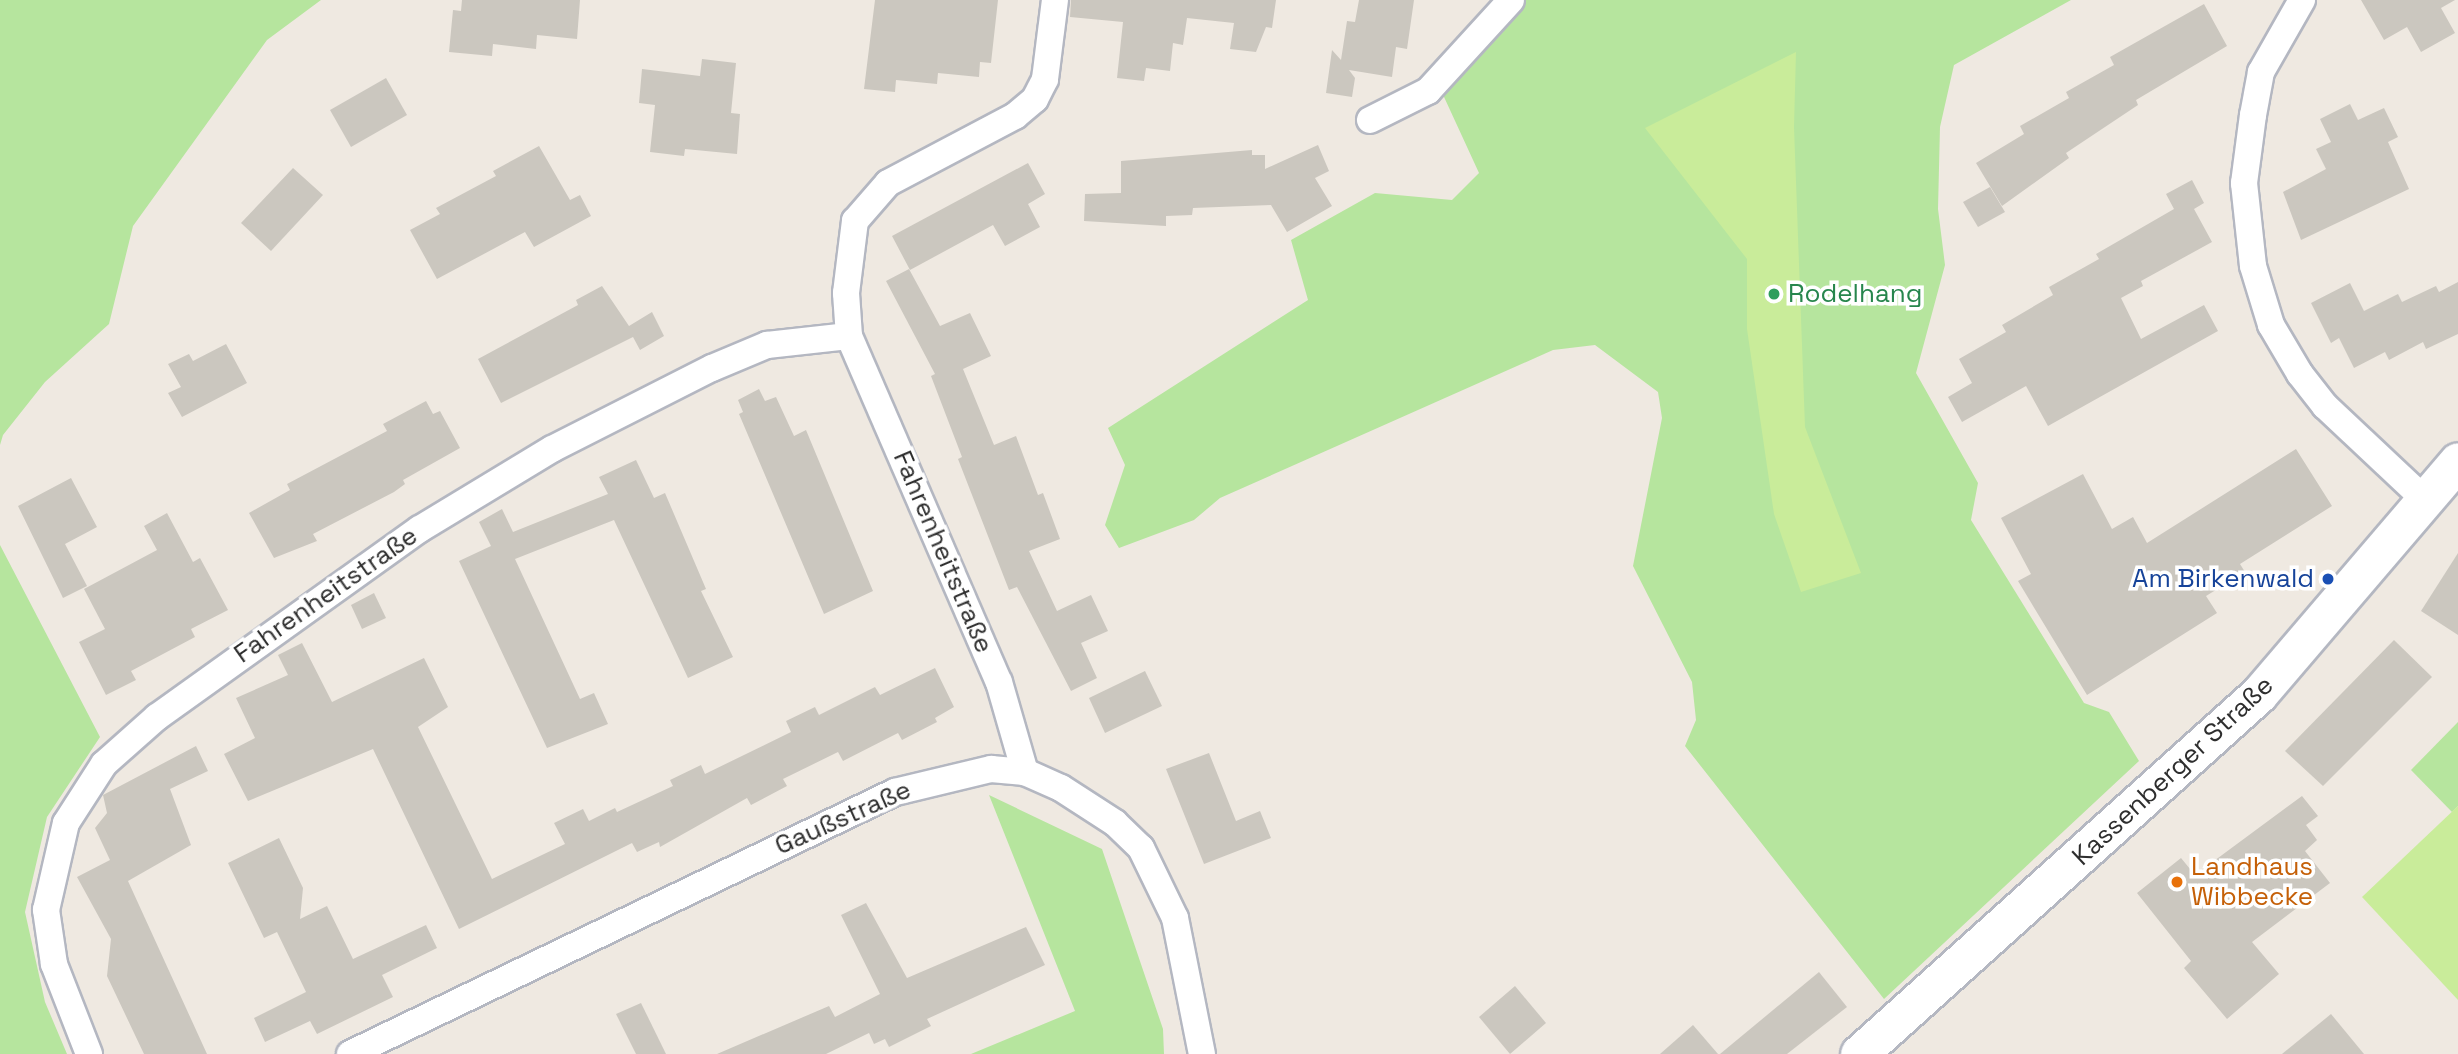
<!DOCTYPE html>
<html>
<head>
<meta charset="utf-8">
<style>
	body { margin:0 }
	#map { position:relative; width:2458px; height:1054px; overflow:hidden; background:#efe9e1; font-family:"Space Grotesk",sans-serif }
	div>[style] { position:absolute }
	.green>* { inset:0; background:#b6e59e }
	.pitch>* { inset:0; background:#c9ec9a }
	.building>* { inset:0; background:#cbc7bf }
	.roads { filter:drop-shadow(2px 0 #b4b7c1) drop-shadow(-2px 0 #b4b7c1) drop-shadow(0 2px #b4b7c1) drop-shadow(0 -2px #b4b7c1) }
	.street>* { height:26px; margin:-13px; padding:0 13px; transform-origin:13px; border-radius:13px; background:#fff }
	.secondary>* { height:37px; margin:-18.5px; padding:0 18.5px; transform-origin:18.5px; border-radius:18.5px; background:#fff }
	.dots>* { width:19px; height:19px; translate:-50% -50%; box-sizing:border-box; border:4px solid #fff; border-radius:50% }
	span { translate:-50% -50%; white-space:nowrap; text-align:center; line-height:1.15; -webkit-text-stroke:7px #fff; paint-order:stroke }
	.leisure-label { font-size:26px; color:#27864d }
	.left { translate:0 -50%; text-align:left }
	.street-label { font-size:26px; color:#2e2e2e }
	.transit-label { font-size:26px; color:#164399 }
	.right { translate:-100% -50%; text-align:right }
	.food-label { font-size:26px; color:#c56008 }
</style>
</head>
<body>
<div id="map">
	<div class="green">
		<i style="clip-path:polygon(0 0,321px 0,267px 40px,133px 226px,109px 324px,45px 382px,3px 435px,0 445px)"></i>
		<i style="clip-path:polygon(1505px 0,2071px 0,1954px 65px,1940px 127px,1938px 209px,1945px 265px,1916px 373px,1978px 483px,1971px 520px,2084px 703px,2109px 712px,2139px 761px,1884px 999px,1685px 746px,1696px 720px,1692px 682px,1633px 566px,1662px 418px,1658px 392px,1595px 345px,1553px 350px,1220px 498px,1194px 520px,1119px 548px,1105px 525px,1125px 465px,1108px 428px,1308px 300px,1291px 240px,1375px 193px,1452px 200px,1479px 173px,1433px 73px)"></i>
		<i style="clip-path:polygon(0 545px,100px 737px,47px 817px,25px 912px,45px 1002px,67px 1054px,0 1054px)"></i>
		<i style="clip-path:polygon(2458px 722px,2458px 806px,2452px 812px,2411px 770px)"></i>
		<i style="clip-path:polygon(989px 795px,1102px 849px,1163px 1029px,1164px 1054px,971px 1054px,1075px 1011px)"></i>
	</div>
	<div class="pitch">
		<i style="clip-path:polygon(1796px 52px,1794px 127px,1805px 427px,1861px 573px,1801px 592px,1774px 514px,1747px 329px,1747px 259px,1645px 128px)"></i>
		<i style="clip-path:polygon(2458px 806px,2458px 1000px,2362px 897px)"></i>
	</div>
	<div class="building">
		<i style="clip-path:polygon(462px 0,580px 0,577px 39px,537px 35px,536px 49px,493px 44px,492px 56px,449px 52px,453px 10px,461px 11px)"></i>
		<i style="clip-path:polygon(875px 0,998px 0,991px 63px,980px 62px,979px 77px,938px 73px,937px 84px,896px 80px,895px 92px,864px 89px)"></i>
		<i style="clip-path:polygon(1071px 0,1276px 0,1272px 28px,1266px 27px,1256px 52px,1230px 49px,1234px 23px,1187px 18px,1183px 45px,1173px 43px,1170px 71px,1146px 68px,1144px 81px,1117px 78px,1123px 22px,1070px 17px)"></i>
		<i style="clip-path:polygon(1359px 0,1414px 0,1407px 49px,1396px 47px,1392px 77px,1349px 70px,1355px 78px,1352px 97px,1326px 93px,1332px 50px,1341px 60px,1347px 21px,1355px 22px)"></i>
		<i style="clip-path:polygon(2361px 0,2455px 0,2441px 8px,2455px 33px,2421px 52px,2407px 27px,2384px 40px)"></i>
		<i style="clip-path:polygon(2204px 4px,2227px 46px,2136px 100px,2138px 105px,2066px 153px,2069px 158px,2002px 206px,1976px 163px,2024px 134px,2020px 126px,2069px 98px,2066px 92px,2114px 65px,2110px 57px)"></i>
		<i style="clip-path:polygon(702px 59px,736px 63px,731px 113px,740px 114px,737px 154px,685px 149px,684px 156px,650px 152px,655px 105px,639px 103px,642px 69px,700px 76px)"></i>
		<i style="clip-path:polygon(386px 78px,407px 115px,351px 147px,330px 110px)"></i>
		<i style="clip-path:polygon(2350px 104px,2358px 120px,2384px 108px,2398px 137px,2388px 142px,2409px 189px,2301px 240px,2283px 192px,2326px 169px,2316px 149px,2331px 142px,2320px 119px)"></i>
		<i style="clip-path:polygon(1318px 145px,1329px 171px,1315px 178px,1332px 206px,1287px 232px,1271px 205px,1193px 208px,1192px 215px,1166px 216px,1166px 226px,1084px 221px,1085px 194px,1121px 193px,1121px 161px,1252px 150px,1252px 155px,1265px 155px,1265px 169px)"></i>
		<i style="clip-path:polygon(539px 146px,570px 200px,580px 195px,591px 216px,534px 247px,525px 232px,437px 279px,410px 230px,440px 214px,436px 208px,496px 176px,493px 171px)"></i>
		<i style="clip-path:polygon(1028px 163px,1045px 194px,1028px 204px,1040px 227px,1005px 246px,993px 225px,910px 270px,892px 236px)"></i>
		<i style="clip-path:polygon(293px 168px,323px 195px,271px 251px,241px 223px)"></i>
		<i style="clip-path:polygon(2192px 180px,2204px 203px,2194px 209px,2212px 242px,2141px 281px,2143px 286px,2121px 298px,2141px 339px,2204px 305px,2218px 331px,2048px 426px,2026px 386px,1962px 422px,1948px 397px,1972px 383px,1959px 359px,2006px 332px,2002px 325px,2053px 295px,2049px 287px,2099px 259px,2096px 254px,2174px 209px,2166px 194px)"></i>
		<i style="clip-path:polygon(1990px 187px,2005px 212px,1978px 227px,1963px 202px)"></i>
		<i style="clip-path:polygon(909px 269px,940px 326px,970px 313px,991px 356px,963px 369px,994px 445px,1016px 436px,1038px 495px,1043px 493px,1060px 539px,1029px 551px,1057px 611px,1091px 595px,1108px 631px,1081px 643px,1097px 678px,1071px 691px,1017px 587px,1009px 590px,958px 459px,962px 457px,931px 376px,935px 374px,886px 281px)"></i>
		<i style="clip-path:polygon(2458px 282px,2458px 334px,2426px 349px,2423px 342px,2389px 360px,2385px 352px,2354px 368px,2339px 338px,2331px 343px,2311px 303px,2350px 283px,2364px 311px,2398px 294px,2402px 302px,2436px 286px,2439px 292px)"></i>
		<i style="clip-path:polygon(602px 286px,629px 326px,652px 312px,664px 336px,640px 350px,633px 337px,501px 403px,478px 359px,578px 305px,576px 300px)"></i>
		<i style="clip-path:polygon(226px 344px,247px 383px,182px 417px,168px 393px,181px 387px,168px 364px,189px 354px,193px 361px)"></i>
		<i style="clip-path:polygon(759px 389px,765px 401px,776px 397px,794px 436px,806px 430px,873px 591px,824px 614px,739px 414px,743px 412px,738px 400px)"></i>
		<i style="clip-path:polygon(426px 401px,433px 414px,440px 411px,460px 448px,403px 480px,405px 484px,394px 492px,313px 534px,317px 541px,274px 558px,249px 513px,290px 490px,287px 484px,387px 431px,383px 424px)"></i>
		<i style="clip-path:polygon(2296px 449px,2332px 506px,2240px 564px,2245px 572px,2206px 596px,2217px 613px,2087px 695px,2018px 581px,2031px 574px,2001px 518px,2083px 474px,2112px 529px,2133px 517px,2147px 543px)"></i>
		<i style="clip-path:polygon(636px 460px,654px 498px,665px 493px,706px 589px,701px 591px,733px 657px,688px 678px,614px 520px,515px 559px,580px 699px,594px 693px,608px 724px,547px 748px,459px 561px,491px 546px,479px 522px,502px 509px,513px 532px,608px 494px,599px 477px)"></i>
		<i style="clip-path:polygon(71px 478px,97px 527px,65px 544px,87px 586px,63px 598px,18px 506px)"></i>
		<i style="clip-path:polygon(167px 513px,193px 562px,200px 558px,228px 610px,191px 629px,195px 637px,131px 671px,136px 680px,106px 695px,79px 642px,105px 629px,84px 589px,157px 550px,144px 526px)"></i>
		<i style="clip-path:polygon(2458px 553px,2458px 635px,2421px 611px)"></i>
		<i style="clip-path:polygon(374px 593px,386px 618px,362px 629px,351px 605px)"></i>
		<i style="clip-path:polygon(2394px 640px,2432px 677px,2323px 786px,2285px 751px)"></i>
		<i style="clip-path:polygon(302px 643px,332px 702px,424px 658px,448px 707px,418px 727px,492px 879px,565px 844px,554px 823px,583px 809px,589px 821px,615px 808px,617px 812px,673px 786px,670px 780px,701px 765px,705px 774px,791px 732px,786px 721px,815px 707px,819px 715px,875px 687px,880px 695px,935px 668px,954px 707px,935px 718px,937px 722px,902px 740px,898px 733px,843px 761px,838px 752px,783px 779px,787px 786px,751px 805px,747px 798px,660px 847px,659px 842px,637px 852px,632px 843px,459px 929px,373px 749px,248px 801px,224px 754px,255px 738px,236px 698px,288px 675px,278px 655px)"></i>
		<i style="clip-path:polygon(1145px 671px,1162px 706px,1105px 733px,1089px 698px)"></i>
		<i style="clip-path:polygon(196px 746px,208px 771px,170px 789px,191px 845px,128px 881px,207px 1054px,144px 1054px,107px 976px,111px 939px,77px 877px,110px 860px,95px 828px,107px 813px,103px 795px)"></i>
		<i style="clip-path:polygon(1209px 753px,1236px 821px,1260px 811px,1271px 838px,1204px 864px,1166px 769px)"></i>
		<i style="clip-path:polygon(2302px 796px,2318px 816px,2306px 825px,2317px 840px,2305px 851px,2330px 883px,2252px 942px,2279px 974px,2227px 1019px,2184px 968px,2191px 961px,2137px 893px,2181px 858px,2195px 875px)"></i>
		<i style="clip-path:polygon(279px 838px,303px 888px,300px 919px,327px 906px,353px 959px,426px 925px,437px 948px,382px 975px,393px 997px,317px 1034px,310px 1021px,265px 1042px,254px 1018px,306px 992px,277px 932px,264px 938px,228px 863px)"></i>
		<i style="clip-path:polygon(866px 903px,907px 978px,1026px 927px,1045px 965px,927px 1019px,931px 1026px,889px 1047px,885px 1039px,874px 1044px,869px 1033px,826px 1054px,717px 1054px,829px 1006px,835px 1017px,880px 994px,841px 915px)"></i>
		<i style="clip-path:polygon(1819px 972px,1847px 1007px,1787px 1054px,1720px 1054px)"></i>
		<i style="clip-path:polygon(1515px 986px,1546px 1023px,1510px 1054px,1479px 1017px)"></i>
		<i style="clip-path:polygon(641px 1003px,666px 1054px,636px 1054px,616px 1014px)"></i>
		<i style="clip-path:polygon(2331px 1014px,2364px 1054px,2282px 1054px)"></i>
		<i style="clip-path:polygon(1693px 1025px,1718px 1054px,1660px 1054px)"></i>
	</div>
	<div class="roads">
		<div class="street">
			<i style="left:2302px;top:0;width:83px;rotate:119.7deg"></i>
			<i style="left:2261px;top:72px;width:44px;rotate:100.5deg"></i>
			<i style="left:2253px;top:115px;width:69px;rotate:97.5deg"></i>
			<i style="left:2244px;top:183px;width:83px;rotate:83.8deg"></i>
			<i style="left:2253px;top:266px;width:62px;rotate:73deg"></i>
			<i style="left:2271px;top:325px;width:57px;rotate:59.4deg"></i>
			<i style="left:2300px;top:374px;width:41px;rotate:52deg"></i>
			<i style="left:2325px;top:406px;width:139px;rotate:43.2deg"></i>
			<i style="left:1370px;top:120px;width:65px;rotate:-26.6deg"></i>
			<i style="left:1428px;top:91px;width:123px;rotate:-47.6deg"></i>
			<i style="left:849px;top:336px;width:43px;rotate:-94deg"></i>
			<i style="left:846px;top:293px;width:73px;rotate:-82.9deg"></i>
			<i style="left:855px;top:221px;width:50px;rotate:-49deg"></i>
			<i style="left:888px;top:183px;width:144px;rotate:-27.8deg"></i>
			<i style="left:1015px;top:116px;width:26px;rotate:-40deg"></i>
			<i style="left:1035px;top:99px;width:22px;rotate:-63deg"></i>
			<i style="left:1045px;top:79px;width:80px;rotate:-82.8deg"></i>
			<i style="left:89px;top:1054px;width:97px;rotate:-111.3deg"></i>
			<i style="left:54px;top:964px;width:55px;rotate:-98.4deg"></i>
			<i style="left:46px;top:910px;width:89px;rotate:-77.1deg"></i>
			<i style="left:66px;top:823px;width:70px;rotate:-57.2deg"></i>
			<i style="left:104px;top:764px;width:71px;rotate:-41.6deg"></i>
			<i style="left:157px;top:717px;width:323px;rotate:-35.6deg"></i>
			<i style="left:420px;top:529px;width:154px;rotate:-31.2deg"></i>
			<i style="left:552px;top:449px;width:179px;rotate:-26.9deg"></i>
			<i style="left:712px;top:368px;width:60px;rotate:-22.7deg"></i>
			<i style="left:767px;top:345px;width:82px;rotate:-6.3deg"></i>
			<i style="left:849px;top:336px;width:377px;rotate:66.6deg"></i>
			<i style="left:999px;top:682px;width:94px;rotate:73.9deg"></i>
			<i style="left:350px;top:1054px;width:605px;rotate:-25.68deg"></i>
			<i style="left:895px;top:792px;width:99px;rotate:-13.5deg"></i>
			<i style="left:991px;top:769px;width:34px;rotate:5deg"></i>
			<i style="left:1025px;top:772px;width:39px;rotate:24deg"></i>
			<i style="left:1061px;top:788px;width:64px;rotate:32.9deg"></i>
			<i style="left:1115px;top:823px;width:36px;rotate:44deg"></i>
			<i style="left:1141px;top:848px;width:78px;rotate:64.1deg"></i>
			<i style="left:1175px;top:918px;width:139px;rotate:78.8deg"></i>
		</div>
		<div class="secondary">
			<i style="left:1859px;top:1054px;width:538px;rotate:-41.99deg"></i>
			<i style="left:2259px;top:694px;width:306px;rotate:-49.5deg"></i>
		</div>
	</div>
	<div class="dots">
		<i style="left:1774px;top:294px;background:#2e9e5b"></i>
		<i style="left:2328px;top:579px;background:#1a4fb4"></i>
		<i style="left:2177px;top:882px;background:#e8710a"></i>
	</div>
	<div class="leisure-label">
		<span class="left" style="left:1788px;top:294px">Rodelhang</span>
	</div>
	<div class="street-label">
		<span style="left:943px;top:552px;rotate:67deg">Fahrenheitstraße</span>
		<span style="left:326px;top:595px;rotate:-35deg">Fahrenheitstraße</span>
		<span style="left:2173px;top:771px;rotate:-43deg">Kassenberger Straße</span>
		<span style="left:843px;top:818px;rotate:-24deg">Gaußstraße</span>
	</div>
	<div class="transit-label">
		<span class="right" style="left:2314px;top:579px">Am Birkenwald</span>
	</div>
	<div class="food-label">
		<span class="left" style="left:2191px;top:882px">Landhaus<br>Wibbecke</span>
	</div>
</div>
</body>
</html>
